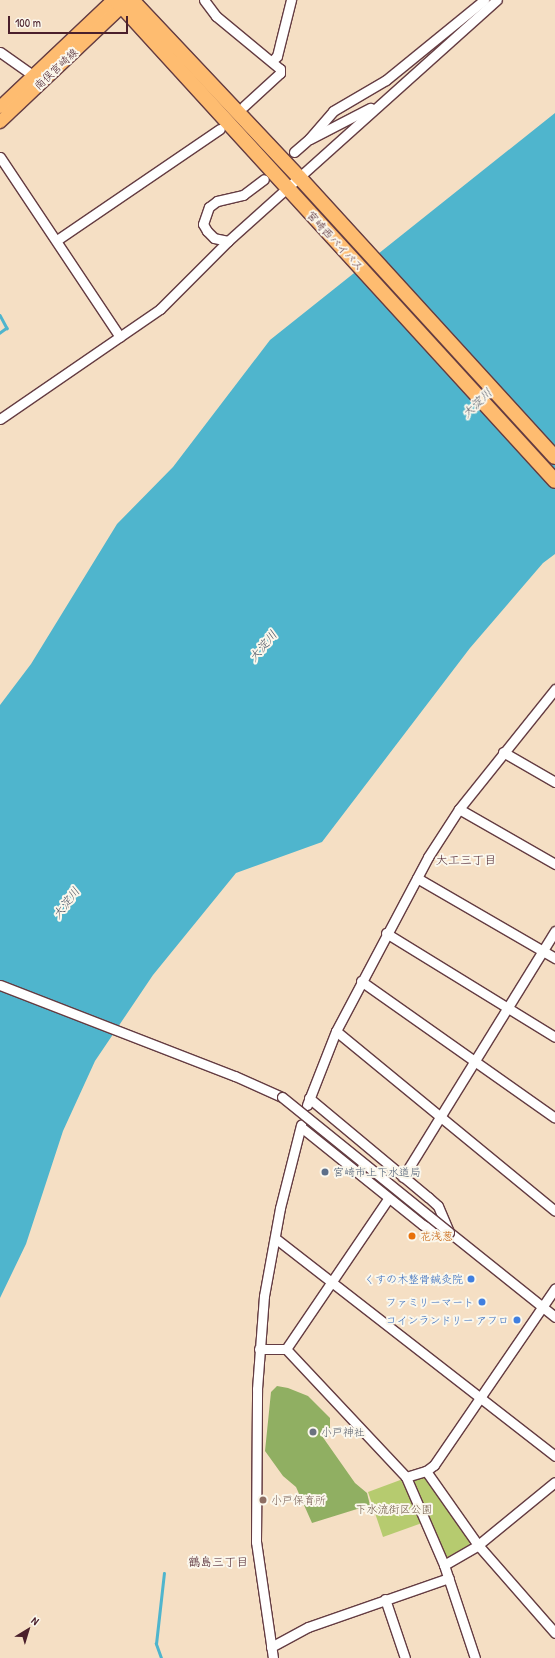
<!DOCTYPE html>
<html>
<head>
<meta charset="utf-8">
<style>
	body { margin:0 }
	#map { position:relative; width:555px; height:1658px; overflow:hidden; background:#f5dfc4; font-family:"Patrick Hand","Klee One",sans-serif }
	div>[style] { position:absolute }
	.green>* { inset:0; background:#b6cb6f }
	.forest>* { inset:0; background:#90af62 }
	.water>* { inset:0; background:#4fb5cd }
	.stream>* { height:2.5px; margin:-1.25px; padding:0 1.25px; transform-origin:1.25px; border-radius:1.25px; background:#4fb5cd }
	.roads { filter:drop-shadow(1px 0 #643c42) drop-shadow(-1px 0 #643c42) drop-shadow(0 1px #643c42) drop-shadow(0 -1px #643c42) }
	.minor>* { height:9px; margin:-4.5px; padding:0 4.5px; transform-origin:4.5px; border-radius:4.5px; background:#fff }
	.major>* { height:12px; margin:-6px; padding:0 6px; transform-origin:6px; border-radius:6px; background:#febc70 }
	.highway>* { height:14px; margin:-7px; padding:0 7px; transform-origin:7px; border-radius:7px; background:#febc70 }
	.bridges { filter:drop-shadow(1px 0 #643c42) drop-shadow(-1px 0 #643c42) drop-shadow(0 1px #643c42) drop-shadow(0 -1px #643c42) }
	.minor-bridge>* { height:9px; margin:-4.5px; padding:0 4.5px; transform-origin:4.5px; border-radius:4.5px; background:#fff }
	.dots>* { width:11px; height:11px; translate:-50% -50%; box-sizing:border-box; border:2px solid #fbf7ec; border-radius:50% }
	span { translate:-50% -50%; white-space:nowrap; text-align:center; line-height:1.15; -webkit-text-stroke:4px #fbf7ec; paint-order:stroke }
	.street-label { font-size:11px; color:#4a1f2b }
	.service-label { font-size:11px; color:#4e5e75 }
	.left { translate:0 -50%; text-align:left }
	.food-label { font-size:11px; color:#c56008 }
	.shop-label { font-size:11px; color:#366cbe }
	.right { translate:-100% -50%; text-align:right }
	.worship-label { font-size:11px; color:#5b616d }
	.education-label { font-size:11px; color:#785e54 }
	.park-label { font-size:11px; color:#6a533f }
	.water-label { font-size:12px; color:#4c5464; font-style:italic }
	.neighbourhood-label { font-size:12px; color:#4a1f2b }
	.north { position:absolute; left:8px; top:1610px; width:40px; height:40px; -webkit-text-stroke:3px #fbf7ec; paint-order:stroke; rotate:38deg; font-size:11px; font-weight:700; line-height:16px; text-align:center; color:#4a1f2b }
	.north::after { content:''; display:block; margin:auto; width:14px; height:18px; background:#4a1f2b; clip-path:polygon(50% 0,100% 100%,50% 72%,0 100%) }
	.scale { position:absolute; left:8px; top:16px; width:120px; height:18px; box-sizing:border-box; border:2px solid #4a1f2b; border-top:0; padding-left:5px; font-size:12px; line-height:14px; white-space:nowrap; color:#4a1f2b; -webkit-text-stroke:3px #fbf7ec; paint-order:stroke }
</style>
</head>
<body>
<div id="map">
	<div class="green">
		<i style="clip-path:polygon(425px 1475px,471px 1540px,469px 1545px,446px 1558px,413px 1482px)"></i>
		<i style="clip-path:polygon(403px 1479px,422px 1523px,383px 1537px,368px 1492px)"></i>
	</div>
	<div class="forest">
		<i style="clip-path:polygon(277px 1386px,288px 1388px,308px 1396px,330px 1418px,330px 1429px,322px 1436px,355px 1483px,367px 1493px,370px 1505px,312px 1523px,296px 1487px,283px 1476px,265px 1451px,271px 1392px)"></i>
	</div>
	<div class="water">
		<i style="clip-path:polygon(555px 113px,555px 554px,543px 563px,470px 648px,322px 842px,236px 873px,153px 975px,95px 1061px,63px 1131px,26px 1244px,0 1298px,0 705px,31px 664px,117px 524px,173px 467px,270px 340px)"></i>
	</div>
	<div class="stream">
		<i style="left:0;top:315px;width:15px;rotate:62deg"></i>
		<i style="left:7px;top:328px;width:9px;rotate:144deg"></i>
		<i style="left:161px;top:1658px;width:15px;rotate:-110deg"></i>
		<i style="left:156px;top:1644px;width:71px;rotate:-83.6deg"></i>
	</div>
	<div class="roads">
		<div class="minor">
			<i style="left:204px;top:0;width:20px;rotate:53deg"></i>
			<i style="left:216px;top:16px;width:83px;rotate:39.6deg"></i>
			<i style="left:280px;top:69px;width:4px;rotate:90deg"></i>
			<i style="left:280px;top:73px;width:49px;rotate:137.5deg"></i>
			<i style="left:0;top:52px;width:42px;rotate:35.2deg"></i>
			<i style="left:272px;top:61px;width:7px;rotate:-45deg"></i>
			<i style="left:277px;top:56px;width:58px;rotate:-76deg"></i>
			<i style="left:310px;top:139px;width:68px;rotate:-27.3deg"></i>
			<i style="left:294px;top:152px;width:20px;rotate:-41deg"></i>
			<i style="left:309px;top:139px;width:37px;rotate:-49deg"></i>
			<i style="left:333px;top:111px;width:61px;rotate:-30.3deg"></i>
			<i style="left:386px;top:80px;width:127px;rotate:-39.2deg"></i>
			<i style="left:0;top:157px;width:216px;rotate:56.3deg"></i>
			<i style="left:57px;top:240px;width:197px;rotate:-34.3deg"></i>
			<i style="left:228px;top:241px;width:14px;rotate:-168deg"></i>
			<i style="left:214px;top:238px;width:10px;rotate:-135deg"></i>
			<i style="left:207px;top:231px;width:8px;rotate:-120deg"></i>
			<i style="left:203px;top:224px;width:18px;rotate:-71deg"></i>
			<i style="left:209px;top:207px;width:10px;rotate:-37deg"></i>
			<i style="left:217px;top:201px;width:27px;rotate:-13deg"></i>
			<i style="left:243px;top:195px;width:26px;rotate:-37deg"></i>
			<i style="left:0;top:419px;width:194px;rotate:-34.5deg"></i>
			<i style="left:160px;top:309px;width:96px;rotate:-45deg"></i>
			<i style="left:228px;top:241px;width:361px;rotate:-41.9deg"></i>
			<i style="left:503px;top:752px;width:60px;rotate:30deg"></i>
			<i style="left:459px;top:809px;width:111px;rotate:29.8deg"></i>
			<i style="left:417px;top:878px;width:160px;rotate:30.1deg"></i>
			<i style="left:386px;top:933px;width:198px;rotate:31.6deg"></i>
			<i style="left:361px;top:981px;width:237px;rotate:35.2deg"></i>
			<i style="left:0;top:985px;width:252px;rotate:21.2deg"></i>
			<i style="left:235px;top:1076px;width:51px;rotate:24.1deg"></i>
			<i style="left:336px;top:1031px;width:283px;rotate:39.4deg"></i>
			<i style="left:309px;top:1098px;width:155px;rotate:39.8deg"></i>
			<i style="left:428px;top:1197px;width:13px;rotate:42deg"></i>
			<i style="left:438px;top:1206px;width:28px;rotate:67deg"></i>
			<i style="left:449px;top:1232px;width:136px;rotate:38.7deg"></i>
			<i style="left:307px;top:1105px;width:79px;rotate:-68.6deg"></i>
			<i style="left:336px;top:1031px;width:197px;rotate:-62.1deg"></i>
			<i style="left:428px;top:857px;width:57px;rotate:-57.1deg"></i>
			<i style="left:459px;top:809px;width:154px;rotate:-51.3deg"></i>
			<i style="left:301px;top:1127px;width:156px;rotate:38.8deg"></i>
			<i style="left:423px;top:1225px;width:14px;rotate:25deg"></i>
			<i style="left:436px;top:1231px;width:13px;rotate:4deg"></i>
			<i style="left:403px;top:1177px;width:289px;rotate:-58.3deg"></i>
			<i style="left:275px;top:1238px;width:355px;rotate:37.9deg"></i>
			<i style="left:259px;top:1349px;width:27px"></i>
			<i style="left:286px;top:1349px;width:175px;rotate:46.8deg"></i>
			<i style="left:406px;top:1477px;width:96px;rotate:66.6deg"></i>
			<i style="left:444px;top:1565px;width:98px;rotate:71.6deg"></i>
			<i style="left:286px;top:1349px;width:181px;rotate:-55.8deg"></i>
			<i style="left:426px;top:1471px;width:90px;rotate:54.9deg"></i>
			<i style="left:478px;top:1545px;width:117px;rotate:48.8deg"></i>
			<i style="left:406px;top:1477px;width:21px;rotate:-17deg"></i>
			<i style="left:426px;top:1471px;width:10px;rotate:-37deg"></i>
			<i style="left:434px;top:1465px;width:214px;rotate:-55.6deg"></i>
			<i style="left:444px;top:1565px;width:39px;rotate:-30deg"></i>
			<i style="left:478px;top:1545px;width:99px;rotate:-39.3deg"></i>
			<i style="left:385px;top:1599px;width:62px;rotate:71.3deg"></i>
			<i style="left:271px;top:1647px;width:42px;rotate:-28.4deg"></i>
			<i style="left:308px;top:1627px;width:149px;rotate:-19.2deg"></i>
			<i style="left:273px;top:1658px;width:117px;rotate:-98.3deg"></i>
			<i style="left:256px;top:1542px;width:153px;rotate:-89.6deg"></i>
			<i style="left:257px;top:1389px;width:93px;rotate:-85.7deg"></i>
			<i style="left:264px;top:1296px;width:89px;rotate:-79.7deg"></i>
			<i style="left:280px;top:1208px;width:86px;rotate:-75.8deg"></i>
		</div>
		<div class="major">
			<i style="left:0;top:107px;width:156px;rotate:-43.4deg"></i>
			<i style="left:0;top:122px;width:176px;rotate:-43.4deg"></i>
		</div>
		<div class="highway">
			<i style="left:116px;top:0;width:651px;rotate:47.61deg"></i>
			<i style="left:132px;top:0;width:243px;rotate:46.7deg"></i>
			<i style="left:299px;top:177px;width:379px;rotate:47.6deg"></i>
		</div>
	</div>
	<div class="bridges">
		<div class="minor-bridge">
			<i style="left:282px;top:1097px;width:215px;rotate:39deg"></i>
		</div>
	</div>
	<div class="dots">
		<i style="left:325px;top:1172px;background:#5c6f8a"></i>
		<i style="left:412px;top:1236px;background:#e8710a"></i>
		<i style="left:471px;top:1279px;background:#3f7fe0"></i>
		<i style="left:482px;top:1302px;background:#3f7fe0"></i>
		<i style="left:517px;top:1320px;background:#3f7fe0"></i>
		<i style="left:313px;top:1432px;background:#6b7280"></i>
		<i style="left:263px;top:1500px;background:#8d6e63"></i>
	</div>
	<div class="street-label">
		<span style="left:56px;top:69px;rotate:-43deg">南俣宮崎線</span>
		<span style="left:335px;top:241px;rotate:47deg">宮崎西バイパス</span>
	</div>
	<div class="service-label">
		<span class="left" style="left:333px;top:1172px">宮崎市上下水道局</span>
	</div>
	<div class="food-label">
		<span class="left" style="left:420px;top:1236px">花浅葱</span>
	</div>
	<div class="shop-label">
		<span class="right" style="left:463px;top:1279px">くすの木整骨鍼灸院</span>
		<span class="right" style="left:474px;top:1302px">ファミリーマート</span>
		<span class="right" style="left:509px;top:1320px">コインランドリー アフロ</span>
	</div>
	<div class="worship-label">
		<span class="left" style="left:321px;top:1432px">小戸神社</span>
	</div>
	<div class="education-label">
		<span class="left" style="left:271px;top:1500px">小戸保育所</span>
	</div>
	<div class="park-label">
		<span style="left:394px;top:1509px">下水流街区公園</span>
	</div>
	<div class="water-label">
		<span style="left:477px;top:403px;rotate:-44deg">大淀川</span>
		<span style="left:263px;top:646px;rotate:-50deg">大淀川</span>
		<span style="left:66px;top:903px;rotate:-53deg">大淀川</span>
	</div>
	<div class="neighbourhood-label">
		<span style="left:466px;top:860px">大工三丁目</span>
		<span style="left:218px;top:1562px">鶴島三丁目</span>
	</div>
	<div class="north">N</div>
	<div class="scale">100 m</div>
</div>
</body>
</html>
